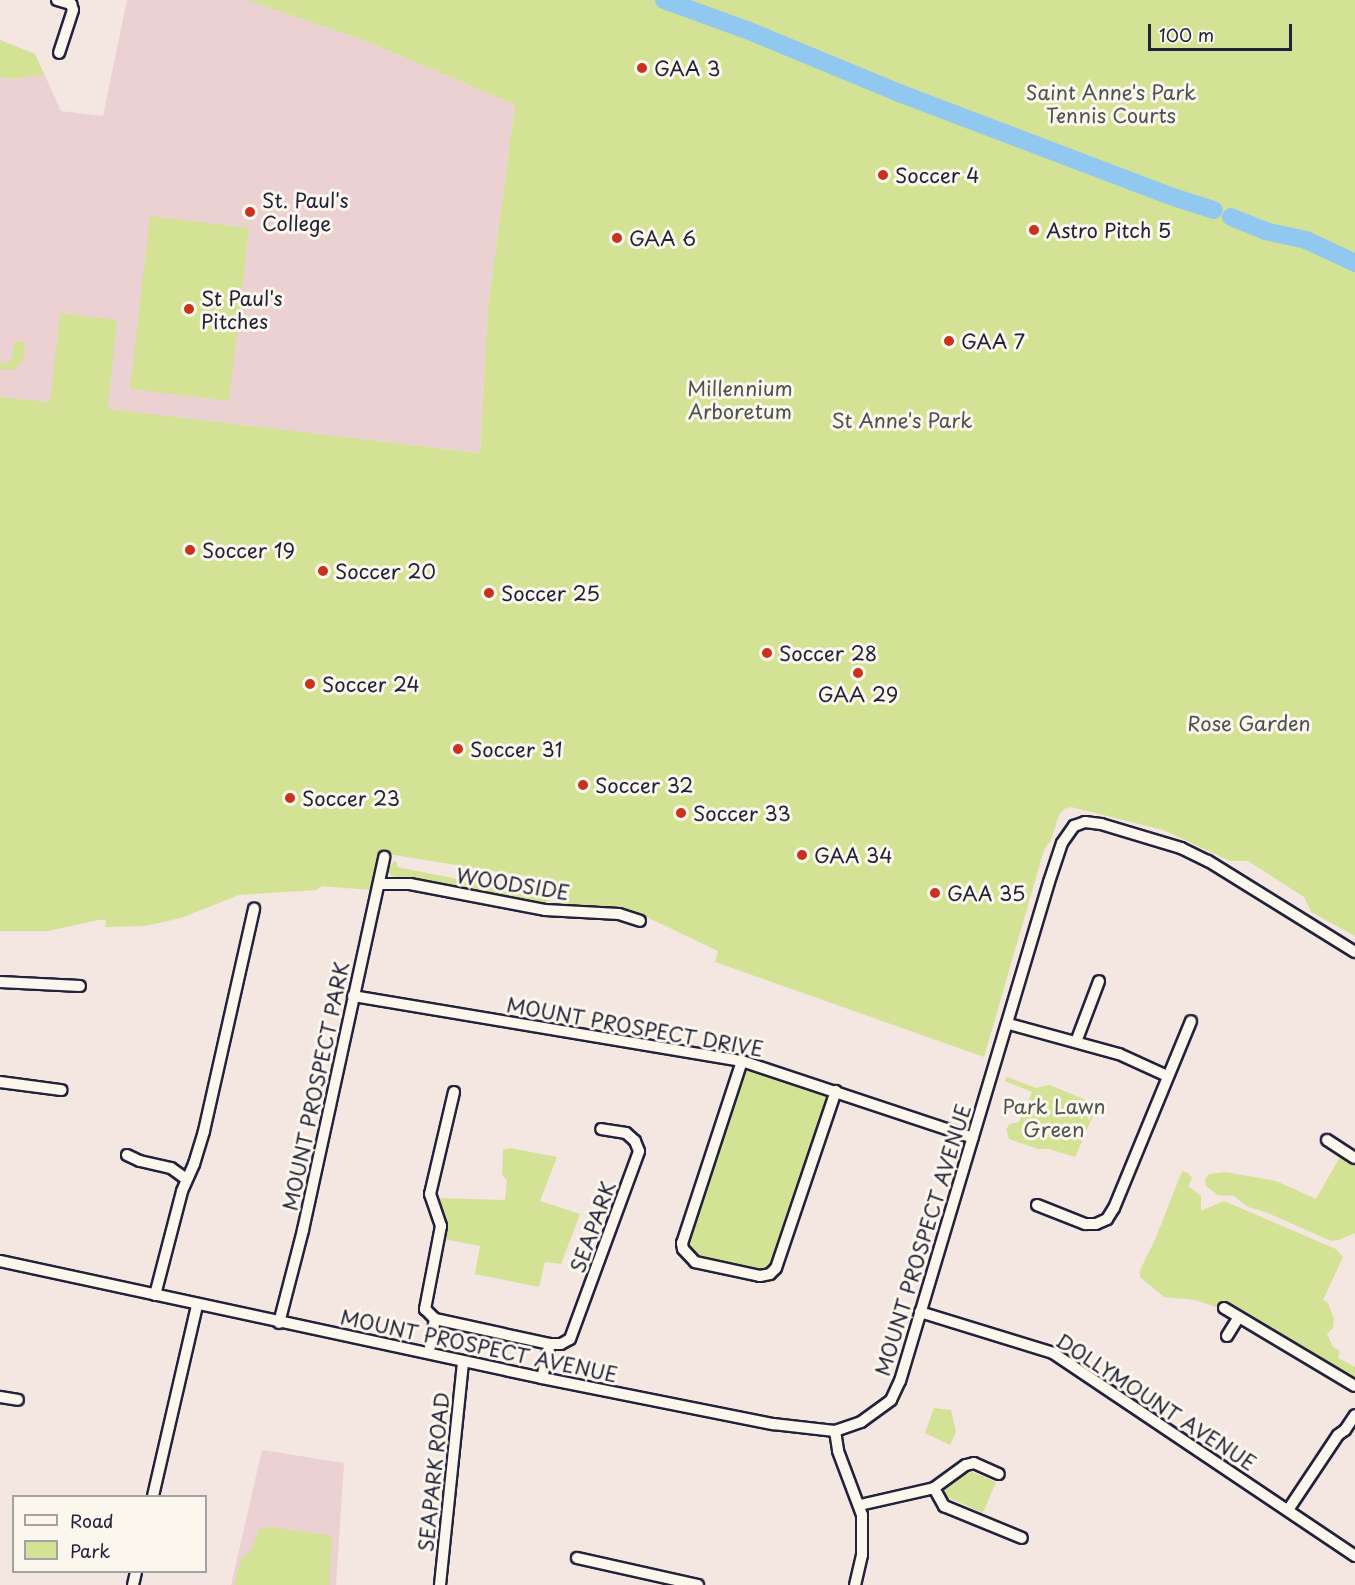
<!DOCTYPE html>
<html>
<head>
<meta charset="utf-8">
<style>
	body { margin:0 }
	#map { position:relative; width:1355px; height:1585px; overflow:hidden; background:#f4e6e0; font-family:"Playpen Sans",sans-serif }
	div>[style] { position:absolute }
	.built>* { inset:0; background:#ecd1d2 }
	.green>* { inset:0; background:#d4e296 }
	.river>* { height:18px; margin:-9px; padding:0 9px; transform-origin:9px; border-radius:9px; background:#91c8ef }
	.roads { filter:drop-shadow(2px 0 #22223b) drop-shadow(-2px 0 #22223b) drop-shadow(0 2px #22223b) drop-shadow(0 -2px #22223b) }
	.minor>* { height:10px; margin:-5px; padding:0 5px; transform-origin:5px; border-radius:5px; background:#fbf7ec }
	.dots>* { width:16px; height:16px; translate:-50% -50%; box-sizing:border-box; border:3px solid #fbf7ec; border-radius:50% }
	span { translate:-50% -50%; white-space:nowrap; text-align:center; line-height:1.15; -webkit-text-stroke:6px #fbf7ec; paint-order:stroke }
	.poi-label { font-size:20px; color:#22223b }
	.left { translate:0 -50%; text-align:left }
	.park-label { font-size:20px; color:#4e5252 }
	.street-label { font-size:20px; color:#22223b }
	.legend { position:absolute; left:12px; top:1495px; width:195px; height:78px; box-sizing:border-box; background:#fbf7ec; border:2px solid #a4a2a5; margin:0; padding:8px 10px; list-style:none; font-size:18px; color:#22223b }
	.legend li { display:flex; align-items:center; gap:12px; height:30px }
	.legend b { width:30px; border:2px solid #a4a2a5 }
	.scale { position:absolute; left:1148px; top:24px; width:144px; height:27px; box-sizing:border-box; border:3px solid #22223b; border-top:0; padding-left:8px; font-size:18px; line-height:21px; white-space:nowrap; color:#22223b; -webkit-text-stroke:4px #fbf7ec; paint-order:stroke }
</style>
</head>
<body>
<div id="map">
	<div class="built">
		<i style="clip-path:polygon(127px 0,247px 0,363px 40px,515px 105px,488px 308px,480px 453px,0 397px,0 40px,35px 54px,61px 111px,103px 116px)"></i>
		<i style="clip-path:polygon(262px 1450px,344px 1463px,336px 1585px,231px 1585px)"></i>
	</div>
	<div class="green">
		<i style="clip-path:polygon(247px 0,1355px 0,1355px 936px,1311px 912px,1304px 897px,1248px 861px,1230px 861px,1163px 830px,1071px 807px,1064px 809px,1059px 815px,1051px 840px,1044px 850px,984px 1057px,715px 962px,718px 951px,636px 912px,619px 909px,558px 907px,556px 885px,549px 880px,394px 855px,382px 854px,370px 890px,322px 886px,316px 890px,239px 895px,181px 918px,145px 926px,105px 927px,106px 920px,99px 920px,48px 931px,0 931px,0 397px,50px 402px,60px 313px,117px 320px,108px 409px,480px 453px,488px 308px,515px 105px,363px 40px)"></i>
		<i style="clip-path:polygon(0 40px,35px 54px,44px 75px,11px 79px,0 77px)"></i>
		<i style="clip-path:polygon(150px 216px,249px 228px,229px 401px,130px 389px)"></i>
		<i style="clip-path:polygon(14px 341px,25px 342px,23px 361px,13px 370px,0 369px,0 363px,6px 363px,12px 360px)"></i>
		<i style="clip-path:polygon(394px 861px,397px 862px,397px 867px,538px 895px,540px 889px,550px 894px,551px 899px,542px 905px,391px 876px,387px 870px)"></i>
		<i style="clip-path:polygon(749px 1070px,757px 1070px,825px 1093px,828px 1100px,771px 1267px,765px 1272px,696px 1259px,688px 1252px,687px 1243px,742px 1077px)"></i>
		<i style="clip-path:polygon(1007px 1077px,1036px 1088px,1050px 1085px,1098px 1105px,1075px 1157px,1049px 1149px,1038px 1149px,1009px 1139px,1006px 1129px,1010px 1124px,1019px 1122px,1032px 1092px,1005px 1081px)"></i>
		<i style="clip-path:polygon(510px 1148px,557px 1157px,540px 1201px,580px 1214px,561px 1264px,545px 1262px,539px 1287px,475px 1274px,480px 1246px,443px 1239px,436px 1198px,505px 1200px,507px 1181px,502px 1174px,503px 1152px,503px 1150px)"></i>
		<i style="clip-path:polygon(1341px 1155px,1355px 1164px,1355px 1233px,1339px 1240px,1331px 1241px,1268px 1213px,1248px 1207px,1234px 1196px,1218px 1195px,1206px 1186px,1205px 1179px,1209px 1174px,1225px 1172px,1276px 1181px,1316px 1199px)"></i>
		<i style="clip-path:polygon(1182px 1171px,1188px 1173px,1192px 1178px,1188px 1186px,1201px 1196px,1201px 1211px,1224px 1201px,1336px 1249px,1343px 1257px,1323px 1300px,1328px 1303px,1334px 1319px,1333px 1328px,1327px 1334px,1333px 1347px,1340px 1351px,1338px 1358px,1355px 1367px,1355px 1380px,1231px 1312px,1195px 1300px,1164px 1297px,1140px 1277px,1140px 1270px,1155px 1240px)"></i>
		<i style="clip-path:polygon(934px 1408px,951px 1410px,956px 1432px,950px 1445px,925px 1433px)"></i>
		<i style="clip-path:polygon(972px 1472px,996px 1482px,983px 1513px,947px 1497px,944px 1493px,945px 1489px,963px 1475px)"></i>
		<i style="clip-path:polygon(272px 1527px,332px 1536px,329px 1585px,234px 1585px,241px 1559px,252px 1548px,260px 1528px)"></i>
	</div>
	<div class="river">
		<i style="left:664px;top:0;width:88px;rotate:19.9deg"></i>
		<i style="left:747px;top:30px;width:165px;rotate:22.5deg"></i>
		<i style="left:899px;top:93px;width:287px;rotate:20.8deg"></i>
		<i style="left:1170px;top:196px;width:46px;rotate:17.7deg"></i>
		<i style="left:1231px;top:217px;width:37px;rotate:22deg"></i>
		<i style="left:1265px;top:231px;width:42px;rotate:12.4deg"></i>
		<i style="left:1306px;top:240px;width:54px;rotate:25.1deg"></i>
	</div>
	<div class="roads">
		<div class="minor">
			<i style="left:57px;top:0;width:15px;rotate:16deg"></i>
			<i style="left:71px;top:4px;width:6px;rotate:72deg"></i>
			<i style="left:73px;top:10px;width:45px;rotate:108deg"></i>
			<i style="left:379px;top:884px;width:31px"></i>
			<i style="left:410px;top:884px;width:137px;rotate:10.9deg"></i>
			<i style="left:545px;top:910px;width:74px;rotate:3.1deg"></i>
			<i style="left:619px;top:914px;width:22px;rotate:18deg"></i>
			<i style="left:0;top:982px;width:80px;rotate:2.9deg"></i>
			<i style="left:353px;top:996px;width:394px;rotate:9.5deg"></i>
			<i style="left:742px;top:1061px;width:243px;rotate:18.4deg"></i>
			<i style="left:1009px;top:1024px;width:114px;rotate:15.3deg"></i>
			<i style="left:1119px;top:1054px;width:53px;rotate:24.6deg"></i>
			<i style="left:1076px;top:1042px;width:65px;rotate:-69.3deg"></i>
			<i style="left:742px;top:1061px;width:192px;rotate:108.2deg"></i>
			<i style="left:682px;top:1243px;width:6px;rotate:81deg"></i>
			<i style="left:683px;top:1249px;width:18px;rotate:47deg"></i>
			<i style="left:695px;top:1262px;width:66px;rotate:12.2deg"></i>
			<i style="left:760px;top:1276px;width:10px;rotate:-11deg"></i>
			<i style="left:770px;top:1274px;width:8px;rotate:-45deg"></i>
			<i style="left:776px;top:1268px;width:187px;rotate:-71.3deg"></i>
			<i style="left:0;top:1082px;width:62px;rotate:7.5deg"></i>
			<i style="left:454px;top:1092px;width:105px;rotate:103.2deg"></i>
			<i style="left:430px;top:1194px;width:34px;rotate:71deg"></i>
			<i style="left:441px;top:1226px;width:85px;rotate:100.9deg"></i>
			<i style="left:425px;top:1309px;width:14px;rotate:45deg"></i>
			<i style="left:435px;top:1319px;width:118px;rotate:12.3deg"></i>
			<i style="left:550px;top:1344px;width:11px"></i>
			<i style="left:561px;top:1344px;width:10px;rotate:-29deg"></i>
			<i style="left:570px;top:1339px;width:200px;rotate:-69.8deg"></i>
			<i style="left:639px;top:1151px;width:11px;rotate:-112deg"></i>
			<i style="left:635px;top:1141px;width:12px;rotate:-138deg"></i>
			<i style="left:626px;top:1133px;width:25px;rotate:-171deg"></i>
			<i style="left:1327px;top:1140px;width:33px;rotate:33deg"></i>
			<i style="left:127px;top:1155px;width:14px;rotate:25deg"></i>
			<i style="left:140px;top:1161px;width:32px;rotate:13deg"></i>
			<i style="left:171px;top:1168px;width:19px;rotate:36deg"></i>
			<i style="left:1037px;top:1205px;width:52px;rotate:21.6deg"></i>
			<i style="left:1085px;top:1224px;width:11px"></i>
			<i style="left:1096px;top:1224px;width:12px;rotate:-24deg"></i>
			<i style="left:1107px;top:1219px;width:13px;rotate:-58deg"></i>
			<i style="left:1114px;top:1208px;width:202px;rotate:-67.6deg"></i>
			<i style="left:0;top:1261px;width:554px;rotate:12.18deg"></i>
			<i style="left:542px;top:1378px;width:236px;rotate:11.3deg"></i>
			<i style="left:773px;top:1424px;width:62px;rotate:6.4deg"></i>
			<i style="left:835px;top:1431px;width:28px;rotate:-19deg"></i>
			<i style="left:861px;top:1422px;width:37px;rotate:-36deg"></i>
			<i style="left:891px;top:1400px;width:21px;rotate:-65deg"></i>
			<i style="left:900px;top:1381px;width:521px;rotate:-73.37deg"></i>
			<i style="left:1049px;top:882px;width:41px;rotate:-71.6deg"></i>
			<i style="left:1062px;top:843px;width:21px;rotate:-55deg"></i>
			<i style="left:1074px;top:826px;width:12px;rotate:-20deg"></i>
			<i style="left:1085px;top:822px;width:16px;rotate:7deg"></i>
			<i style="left:1101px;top:824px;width:84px;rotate:16.7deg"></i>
			<i style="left:1181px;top:848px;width:30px;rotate:26deg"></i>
			<i style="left:1208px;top:861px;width:173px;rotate:31.8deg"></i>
			<i style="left:155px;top:1295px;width:107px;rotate:-75.4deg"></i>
			<i style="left:182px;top:1191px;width:30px;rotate:-66deg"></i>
			<i style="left:194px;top:1164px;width:34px;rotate:-73deg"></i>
			<i style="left:204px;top:1131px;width:228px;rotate:-77.3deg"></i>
			<i style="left:1224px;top:1308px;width:152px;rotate:30.8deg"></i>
			<i style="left:920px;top:1312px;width:139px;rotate:17.1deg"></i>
			<i style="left:1053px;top:1353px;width:364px;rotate:33.9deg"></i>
			<i style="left:279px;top:1323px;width:96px;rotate:-75.5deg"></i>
			<i style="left:303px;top:1230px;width:382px;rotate:-77.7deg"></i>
			<i style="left:1227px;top:1336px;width:22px;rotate:-58deg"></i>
			<i style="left:430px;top:1347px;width:28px;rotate:-80deg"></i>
			<i style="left:542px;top:1378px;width:35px;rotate:-77deg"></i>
			<i style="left:0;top:1397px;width:18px;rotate:9deg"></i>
			<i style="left:835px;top:1431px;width:20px;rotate:81deg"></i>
			<i style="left:838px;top:1451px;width:68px;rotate:69.4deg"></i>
			<i style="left:862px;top:1515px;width:40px;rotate:90deg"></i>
			<i style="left:862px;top:1555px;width:31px;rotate:103deg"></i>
			<i style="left:934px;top:1488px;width:21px;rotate:61deg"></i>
			<i style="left:944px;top:1506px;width:84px;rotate:22.3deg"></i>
			<i style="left:153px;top:1496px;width:196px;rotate:-77deg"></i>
			<i style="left:860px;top:1505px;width:76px;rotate:-12.9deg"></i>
			<i style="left:934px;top:1488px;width:39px;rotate:-36deg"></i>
			<i style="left:966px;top:1465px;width:8px;rotate:-14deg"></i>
			<i style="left:974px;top:1463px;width:27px;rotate:24deg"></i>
			<i style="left:1288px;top:1510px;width:90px;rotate:-56.3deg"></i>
			<i style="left:1338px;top:1435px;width:9px;rotate:-36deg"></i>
			<i style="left:1345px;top:1430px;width:18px;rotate:-56deg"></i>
			<i style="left:577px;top:1558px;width:124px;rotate:12.6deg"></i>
			<i style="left:133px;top:1585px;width:13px;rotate:-77deg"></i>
			<i style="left:440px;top:1585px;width:224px;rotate:-84.1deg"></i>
		</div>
	</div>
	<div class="dots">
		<i style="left:642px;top:68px;background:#c8321e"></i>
		<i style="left:883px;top:175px;background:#c8321e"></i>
		<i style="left:250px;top:212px;background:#c8321e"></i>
		<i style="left:1034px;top:230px;background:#c8321e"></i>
		<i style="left:617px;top:238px;background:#c8321e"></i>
		<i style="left:189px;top:309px;background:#c8321e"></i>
		<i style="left:949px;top:341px;background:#c8321e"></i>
		<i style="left:190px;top:550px;background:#c8321e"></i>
		<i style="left:323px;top:571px;background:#c8321e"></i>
		<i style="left:489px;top:593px;background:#c8321e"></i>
		<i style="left:767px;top:653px;background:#c8321e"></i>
		<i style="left:858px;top:673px;background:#c8321e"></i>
		<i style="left:310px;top:684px;background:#c8321e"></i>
		<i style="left:458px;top:749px;background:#c8321e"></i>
		<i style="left:583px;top:785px;background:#c8321e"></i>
		<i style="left:290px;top:798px;background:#c8321e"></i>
		<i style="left:681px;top:813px;background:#c8321e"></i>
		<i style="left:802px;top:855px;background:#c8321e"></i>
		<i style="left:935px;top:893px;background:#c8321e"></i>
	</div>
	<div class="poi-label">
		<span class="left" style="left:654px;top:68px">GAA 3</span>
		<span class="left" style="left:895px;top:175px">Soccer 4</span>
		<span class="left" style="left:262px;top:212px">St. Paul's<br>College</span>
		<span class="left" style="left:1046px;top:230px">Astro Pitch 5</span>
		<span class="left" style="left:629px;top:238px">GAA 6</span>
		<span class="left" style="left:201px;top:310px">St Paul's<br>Pitches</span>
		<span class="left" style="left:961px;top:341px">GAA 7</span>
		<span class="left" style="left:202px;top:550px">Soccer 19</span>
		<span class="left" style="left:335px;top:571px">Soccer 20</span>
		<span class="left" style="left:501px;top:593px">Soccer 25</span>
		<span class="left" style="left:779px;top:653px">Soccer 28</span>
		<span class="left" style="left:322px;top:684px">Soccer 24</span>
		<span style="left:858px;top:694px">GAA 29</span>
		<span class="left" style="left:470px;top:749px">Soccer 31</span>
		<span class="left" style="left:595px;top:785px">Soccer 32</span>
		<span class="left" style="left:302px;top:798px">Soccer 23</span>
		<span class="left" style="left:693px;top:813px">Soccer 33</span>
		<span class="left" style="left:814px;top:855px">GAA 34</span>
		<span class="left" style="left:947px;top:893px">GAA 35</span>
	</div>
	<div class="park-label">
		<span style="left:1111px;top:104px">Saint Anne's Park<br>Tennis Courts</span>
		<span style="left:740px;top:400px">Millennium<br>Arboretum</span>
		<span style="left:902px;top:420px">St Anne's Park</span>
		<span style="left:1249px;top:723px">Rose Garden</span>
		<span style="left:1054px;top:1118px">Park Lawn<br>Green</span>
	</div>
	<div class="street-label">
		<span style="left:513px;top:884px;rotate:9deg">WOODSIDE</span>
		<span style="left:635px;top:1027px;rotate:10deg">MOUNT PROSPECT DRIVE</span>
		<span style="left:316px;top:1086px;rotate:-78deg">MOUNT PROSPECT PARK</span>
		<span style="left:593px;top:1227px;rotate:-70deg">SEAPARK</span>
		<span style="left:923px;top:1240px;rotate:-73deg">MOUNT PROSPECT AVENUE</span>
		<span style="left:479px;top:1346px;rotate:12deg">MOUNT PROSPECT AVENUE</span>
		<span style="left:1156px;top:1402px;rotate:33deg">DOLLYMOUNT AVENUE</span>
		<span style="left:434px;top:1472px;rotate:-84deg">SEAPARK ROAD</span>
	</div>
	<ul class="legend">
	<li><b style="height:8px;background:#fbf7ec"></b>Road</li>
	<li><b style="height:16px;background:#d4e296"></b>Park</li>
	</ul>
	<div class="scale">100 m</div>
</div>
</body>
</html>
